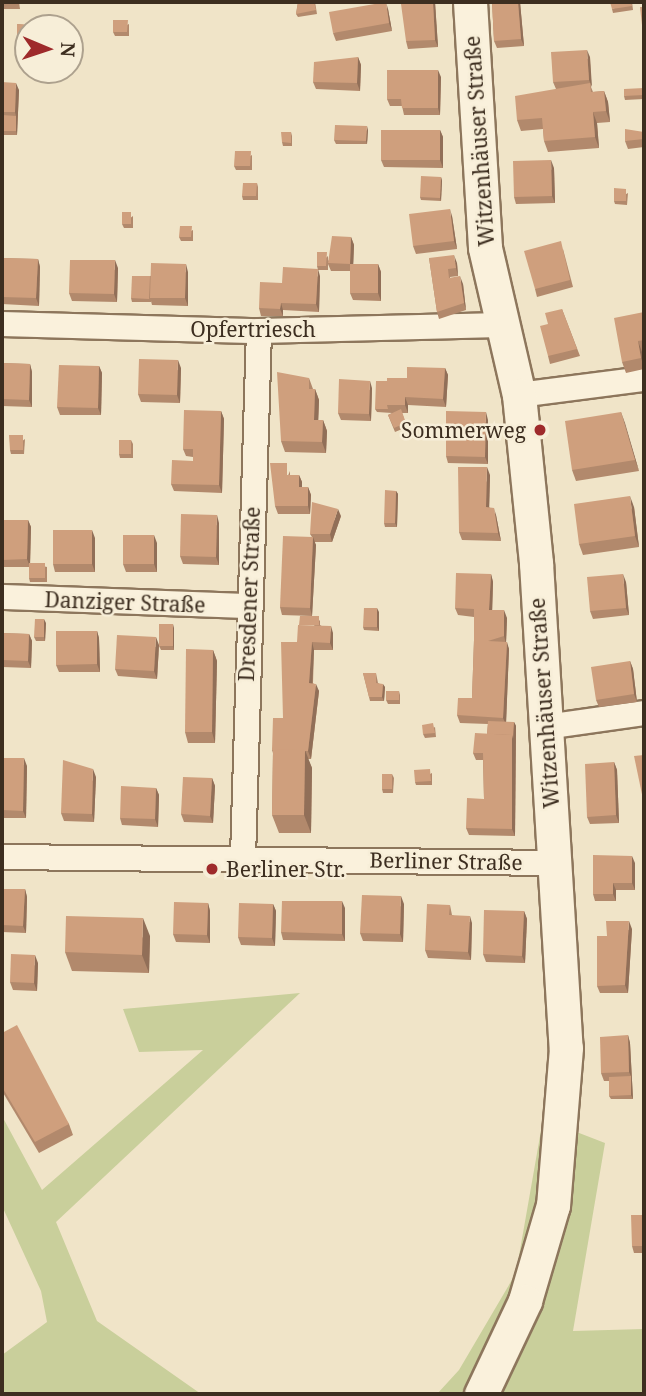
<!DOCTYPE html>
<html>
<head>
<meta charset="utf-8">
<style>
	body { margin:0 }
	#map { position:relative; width:646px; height:1396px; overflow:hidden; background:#f0e4c8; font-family:"Noto Serif",serif }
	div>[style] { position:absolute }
	.green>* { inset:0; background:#c9cf9b }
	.roads { filter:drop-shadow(2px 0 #8d765c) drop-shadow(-2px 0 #8d765c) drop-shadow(0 2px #8d765c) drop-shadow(0 -2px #8d765c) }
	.minor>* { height:24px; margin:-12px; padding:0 12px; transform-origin:12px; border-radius:12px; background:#faf1dc }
	.secondary>* { height:33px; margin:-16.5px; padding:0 16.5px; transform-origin:16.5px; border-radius:16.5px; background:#faf1dc }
	.wall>* { inset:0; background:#b2896c }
	.shaded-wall>* { inset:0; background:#916f58 }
	.building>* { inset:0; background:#cf9f7d }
	.dots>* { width:19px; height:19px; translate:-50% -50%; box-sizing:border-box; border:4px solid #f7eed8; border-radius:50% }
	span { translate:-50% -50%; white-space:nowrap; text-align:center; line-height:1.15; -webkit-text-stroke:5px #f7eed8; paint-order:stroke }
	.street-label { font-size:21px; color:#3d2e20 }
	.poi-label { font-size:21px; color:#3d2e20 }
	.right { translate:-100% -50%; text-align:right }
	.left { translate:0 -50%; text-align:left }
	.frame { position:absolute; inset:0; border:4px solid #3d2e20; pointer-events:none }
	.north { position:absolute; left:14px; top:14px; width:70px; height:70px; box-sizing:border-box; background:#f7eed8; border:2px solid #ada18e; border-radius:50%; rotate:92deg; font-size:19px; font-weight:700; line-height:28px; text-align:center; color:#3d2e20 }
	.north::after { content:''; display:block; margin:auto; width:24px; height:32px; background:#9e2a2b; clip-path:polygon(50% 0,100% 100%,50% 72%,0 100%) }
</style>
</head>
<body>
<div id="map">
	<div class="green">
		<i style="clip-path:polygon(300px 993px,56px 1222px,97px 1321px,201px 1394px,2px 1394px,2px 1355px,47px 1322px,41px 1291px,2px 1206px,2px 1116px,42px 1190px,203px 1050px,139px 1052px,123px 1009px)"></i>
		<i style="clip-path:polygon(543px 1119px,605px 1143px,573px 1331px,644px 1329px,644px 1394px,437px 1394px,459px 1370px,516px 1273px)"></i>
	</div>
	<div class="roads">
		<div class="minor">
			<i style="left:2px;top:324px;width:257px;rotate:1.6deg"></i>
			<i style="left:259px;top:331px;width:244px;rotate:-1.4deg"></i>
			<i style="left:519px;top:395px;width:126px;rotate:-7.3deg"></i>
			<i style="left:2px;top:597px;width:245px;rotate:2.1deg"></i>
			<i style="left:546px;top:727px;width:99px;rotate:-8.1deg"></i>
			<i style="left:2px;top:857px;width:552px;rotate:0.62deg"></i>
			<i style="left:243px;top:857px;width:526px;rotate:-88.26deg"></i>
		</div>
		<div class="secondary">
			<i style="left:470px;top:2px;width:246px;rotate:86.5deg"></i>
			<i style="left:485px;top:248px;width:151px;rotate:77deg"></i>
			<i style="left:519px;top:395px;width:169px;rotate:84.2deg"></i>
			<i style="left:536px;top:563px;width:486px;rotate:86.5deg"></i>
			<i style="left:566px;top:1048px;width:158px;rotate:94.7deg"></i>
			<i style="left:553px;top:1205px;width:100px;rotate:106.3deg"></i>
			<i style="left:525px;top:1301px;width:103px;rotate:115.3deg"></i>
		</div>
	</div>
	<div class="wall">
		<i style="clip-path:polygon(2px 2px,19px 2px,20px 9px,2px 9px)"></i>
		<i style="clip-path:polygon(298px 2px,315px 2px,317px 14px,298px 17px,296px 14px)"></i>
		<i style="clip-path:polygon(435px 2px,438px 47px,408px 49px,406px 41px,408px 3px)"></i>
		<i style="clip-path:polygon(492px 2px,520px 2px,524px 46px,497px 48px,494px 41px)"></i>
		<i style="clip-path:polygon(553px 2px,569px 2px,553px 4px)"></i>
		<i style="clip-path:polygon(632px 2px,633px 10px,613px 13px,612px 9px)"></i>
		<i style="clip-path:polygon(388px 9px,392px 31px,336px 41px,333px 33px)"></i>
		<i style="clip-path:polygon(17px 24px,38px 26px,39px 28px,28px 28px,28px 49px,26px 49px,25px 41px,18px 41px,17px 37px)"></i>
		<i style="clip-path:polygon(129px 24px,129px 36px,115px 36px,113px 32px)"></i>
		<i style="clip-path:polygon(358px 57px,361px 65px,360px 91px,316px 89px,313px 82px)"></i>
		<i style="clip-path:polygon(590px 57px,591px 87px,593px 92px,604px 91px,608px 102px,610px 122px,597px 123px,599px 148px,548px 152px,544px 141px,543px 129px,521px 131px,517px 120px,556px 89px,553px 82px)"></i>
		<i style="clip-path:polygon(441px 77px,440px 115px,404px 115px,402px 106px,390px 106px,387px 99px)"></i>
		<i style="clip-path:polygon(2px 82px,19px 90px,17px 135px,2px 135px)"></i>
		<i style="clip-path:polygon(644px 88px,644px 99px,625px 100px,624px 96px)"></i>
		<i style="clip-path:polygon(368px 130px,367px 144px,336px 144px,334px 140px)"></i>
		<i style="clip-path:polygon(440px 130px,443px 137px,443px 168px,384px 167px,381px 160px)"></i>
		<i style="clip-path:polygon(291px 132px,292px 136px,292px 146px,283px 146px,282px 142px)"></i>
		<i style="clip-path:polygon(644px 132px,644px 147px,628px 149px,625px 141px)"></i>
		<i style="clip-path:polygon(252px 155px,252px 170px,236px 170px,234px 166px)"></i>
		<i style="clip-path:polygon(554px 168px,555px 203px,516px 204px,514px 197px)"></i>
		<i style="clip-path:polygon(441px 177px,442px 181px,441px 201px,421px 200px,420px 197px)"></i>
		<i style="clip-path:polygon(257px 183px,258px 187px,258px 200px,243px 200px,242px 196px)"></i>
		<i style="clip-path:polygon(628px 193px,627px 205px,615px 204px,614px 201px)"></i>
		<i style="clip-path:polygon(133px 216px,133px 228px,124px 228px,122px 224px)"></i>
		<i style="clip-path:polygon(452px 216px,457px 249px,416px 254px,413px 246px)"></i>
		<i style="clip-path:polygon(193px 230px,193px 241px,181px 241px,179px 237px)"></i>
		<i style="clip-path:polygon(351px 237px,354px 245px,353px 264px,378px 264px,381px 272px,381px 301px,353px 300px,350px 293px,350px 271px,331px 271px,328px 264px,328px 270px,318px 270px,317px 266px,328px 256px,328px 261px)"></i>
		<i style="clip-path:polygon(563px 249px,573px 287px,537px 297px,535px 289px)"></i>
		<i style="clip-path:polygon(2px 258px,38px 259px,40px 267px,39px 306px,2px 304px)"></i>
		<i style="clip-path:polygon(429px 258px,457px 263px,458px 276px,450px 277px,450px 278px,463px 284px,466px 310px,439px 319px,437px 312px)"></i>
		<i style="clip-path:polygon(118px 268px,117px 302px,72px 301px,69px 293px)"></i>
		<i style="clip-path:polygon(188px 272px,188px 306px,152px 305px,151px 301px,151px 302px,132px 302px,131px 298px,150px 276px)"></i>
		<i style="clip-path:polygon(320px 276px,319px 312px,283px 310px,283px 316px,261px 316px,259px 308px,282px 283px)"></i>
		<i style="clip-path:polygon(562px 309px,580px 356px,550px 364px,548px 356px)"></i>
		<i style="clip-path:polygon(644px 312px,644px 352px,642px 352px,644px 369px,626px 373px,622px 362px)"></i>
		<i style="clip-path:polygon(2px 363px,30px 364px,32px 372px,32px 407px,2px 406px)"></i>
		<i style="clip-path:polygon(99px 366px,102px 373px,101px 415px,60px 415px,57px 407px)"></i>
		<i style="clip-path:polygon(181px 368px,180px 403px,141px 402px,138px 394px)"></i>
		<i style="clip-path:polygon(445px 368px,448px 375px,446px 407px,408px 405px,408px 413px,402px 413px,407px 427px,395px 432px,388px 415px,392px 413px,377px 412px,375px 409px,387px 381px,407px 378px)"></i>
		<i style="clip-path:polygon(309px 378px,313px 389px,315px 389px,319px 400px,318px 420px,323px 420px,327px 431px,326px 453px,285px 452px,281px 441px)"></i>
		<i style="clip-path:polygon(372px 388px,371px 421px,341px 420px,338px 413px)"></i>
		<i style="clip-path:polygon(221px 411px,224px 419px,222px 493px,174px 491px,171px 484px,193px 461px,193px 457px,186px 456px,183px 449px)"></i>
		<i style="clip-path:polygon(621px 412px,639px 471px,576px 481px,572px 470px)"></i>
		<i style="clip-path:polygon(488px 420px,488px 464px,448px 463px,446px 456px)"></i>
		<i style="clip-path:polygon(25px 439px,24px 454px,11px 454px,10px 450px)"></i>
		<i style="clip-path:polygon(131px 440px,133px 444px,133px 458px,120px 458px,119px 454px)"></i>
		<i style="clip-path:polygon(290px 471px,290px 475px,299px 475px,302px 482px,302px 487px,308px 487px,311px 495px,310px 514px,278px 514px,275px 506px)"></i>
		<i style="clip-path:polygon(490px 475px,489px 507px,496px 515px,501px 541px,462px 540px,459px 532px)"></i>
		<i style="clip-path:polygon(396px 491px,398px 494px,397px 527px,385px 527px,384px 523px)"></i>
		<i style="clip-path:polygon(634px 507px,639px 547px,583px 555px,579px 544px)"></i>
		<i style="clip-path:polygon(341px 516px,332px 542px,314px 542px,316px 545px,312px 616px,282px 615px,280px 607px,312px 537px,310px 534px)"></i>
		<i style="clip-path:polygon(2px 520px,28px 520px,31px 527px,30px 563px,47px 567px,47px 582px,30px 582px,29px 578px,29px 567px,2px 567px)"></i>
		<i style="clip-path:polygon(219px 523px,219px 565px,183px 564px,180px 556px)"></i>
		<i style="clip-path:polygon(95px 538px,95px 572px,55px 572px,53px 564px)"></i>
		<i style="clip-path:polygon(157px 543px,157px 572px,126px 572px,123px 564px)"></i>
		<i style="clip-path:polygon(491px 574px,493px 582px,492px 610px,507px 618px,506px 642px,509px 649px,506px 722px,514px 722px,516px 726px,515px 836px,469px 835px,466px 828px,484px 799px,483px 760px,476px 760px,473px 753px,487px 734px,488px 724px,460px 723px,457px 715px,472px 698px,474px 640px,474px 617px,458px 615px,455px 608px)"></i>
		<i style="clip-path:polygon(626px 582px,629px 615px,593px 619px,590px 611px)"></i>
		<i style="clip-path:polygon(379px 612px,379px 631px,364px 630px,363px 627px)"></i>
		<i style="clip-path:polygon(320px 620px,320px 625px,333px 633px,333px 650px,314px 650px,313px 683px,319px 691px,311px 759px,308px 759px,312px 768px,311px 833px,279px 833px,272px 815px,273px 753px,272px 750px,283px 718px,297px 642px)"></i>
		<i style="clip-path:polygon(46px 623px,45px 641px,36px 641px,34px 637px)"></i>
		<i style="clip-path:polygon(174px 628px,174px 650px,161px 650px,159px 646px)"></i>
		<i style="clip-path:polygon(97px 631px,99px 638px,100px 672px,59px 672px,56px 665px)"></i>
		<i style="clip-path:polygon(2px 633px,29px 634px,32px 641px,31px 668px,2px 667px)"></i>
		<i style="clip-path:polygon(159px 645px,157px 679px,118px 676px,115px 669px)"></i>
		<i style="clip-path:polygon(213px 650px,217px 661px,215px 743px,188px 743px,185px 732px)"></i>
		<i style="clip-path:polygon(630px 661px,633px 669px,637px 702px,599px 707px,596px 700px)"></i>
		<i style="clip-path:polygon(363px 673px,376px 673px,378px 683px,385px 687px,384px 701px,370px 701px)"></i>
		<i style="clip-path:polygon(399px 691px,400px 695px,400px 704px,388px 704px,386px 700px)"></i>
		<i style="clip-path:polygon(435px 727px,436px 737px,425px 738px,423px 734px)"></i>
		<i style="clip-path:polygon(2px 758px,27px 766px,26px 818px,2px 818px)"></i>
		<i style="clip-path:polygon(614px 762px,617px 770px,619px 823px,590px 824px,587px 817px)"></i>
		<i style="clip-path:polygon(432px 773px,432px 785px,416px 785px,415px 782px)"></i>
		<i style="clip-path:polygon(392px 774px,394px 778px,393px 793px,383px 793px,382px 789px)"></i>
		<i style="clip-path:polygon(96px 777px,94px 822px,64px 821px,61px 813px)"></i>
		<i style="clip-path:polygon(212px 778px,215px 786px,213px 823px,184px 822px,181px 814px)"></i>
		<i style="clip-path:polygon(156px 788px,159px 795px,158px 827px,122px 825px,120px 818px)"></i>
		<i style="clip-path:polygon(635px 863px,635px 890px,616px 890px,616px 901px,595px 901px,593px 894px)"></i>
		<i style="clip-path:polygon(2px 889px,25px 889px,27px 897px,26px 933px,2px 932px)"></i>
		<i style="clip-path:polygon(208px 903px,210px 911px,210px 943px,176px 942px,173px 934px)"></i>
		<i style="clip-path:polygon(273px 904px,276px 911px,275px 946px,241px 945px,238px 937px)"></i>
		<i style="clip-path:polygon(404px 904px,403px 942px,363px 941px,360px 933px)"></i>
		<i style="clip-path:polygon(450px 905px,452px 915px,472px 923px,471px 960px,428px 958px,425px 950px)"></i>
		<i style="clip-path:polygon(345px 908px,345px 941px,283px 940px,281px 932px)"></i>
		<i style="clip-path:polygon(524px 911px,527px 919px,525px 963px,486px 962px,483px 954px)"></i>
		<i style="clip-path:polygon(632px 929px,628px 993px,600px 993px,597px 986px,607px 936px)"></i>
		<i style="clip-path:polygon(150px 936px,149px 973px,72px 971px,65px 952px)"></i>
		<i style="clip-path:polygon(38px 963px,37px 991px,13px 990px,10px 982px)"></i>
		<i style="clip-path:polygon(2px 1033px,69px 1124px,73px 1135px,39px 1153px,2px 1091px)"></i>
		<i style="clip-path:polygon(628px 1035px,630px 1043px,633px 1099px,611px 1099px,609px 1096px,609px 1081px,604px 1081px,601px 1073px)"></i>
		<i style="clip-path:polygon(644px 1215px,644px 1253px,634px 1253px,632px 1246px)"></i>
	</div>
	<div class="shaded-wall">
		<i style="clip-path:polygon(386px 2px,388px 9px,392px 31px,389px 23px)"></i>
		<i style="clip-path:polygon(433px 2px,435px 2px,438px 47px,435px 40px)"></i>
		<i style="clip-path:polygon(518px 2px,520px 2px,524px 46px,521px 39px)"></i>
		<i style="clip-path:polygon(587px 50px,590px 57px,592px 87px,589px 80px)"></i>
		<i style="clip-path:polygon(358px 57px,361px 65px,360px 91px,357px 83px)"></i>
		<i style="clip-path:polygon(438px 70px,441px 77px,440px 115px,438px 108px)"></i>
		<i style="clip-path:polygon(16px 83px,19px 90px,17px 135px,16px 131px,16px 116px,15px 112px)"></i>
		<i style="clip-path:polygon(604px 91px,608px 102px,610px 122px,606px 111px)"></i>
		<i style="clip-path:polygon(593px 112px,597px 123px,599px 148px,595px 137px)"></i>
		<i style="clip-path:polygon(367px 126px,368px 130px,367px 144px,366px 141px)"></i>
		<i style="clip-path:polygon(440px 130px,443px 137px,443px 168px,440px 160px)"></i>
		<i style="clip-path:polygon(551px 160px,554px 168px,555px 203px,552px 196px)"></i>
		<i style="clip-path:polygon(441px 177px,442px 181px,441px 201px,440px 198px)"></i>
		<i style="clip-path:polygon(450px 209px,452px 216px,457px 249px,454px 241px)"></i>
		<i style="clip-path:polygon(351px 237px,354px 245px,353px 272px,350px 264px)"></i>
		<i style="clip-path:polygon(454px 255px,457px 263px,458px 276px,456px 268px)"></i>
		<i style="clip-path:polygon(38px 259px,40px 267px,39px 306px,36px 298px)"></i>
		<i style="clip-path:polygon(115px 260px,118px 268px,117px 302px,114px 294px)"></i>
		<i style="clip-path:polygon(186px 264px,188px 272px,188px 306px,185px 298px)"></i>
		<i style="clip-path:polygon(378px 264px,381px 272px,381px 301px,378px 293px)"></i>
		<i style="clip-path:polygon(318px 269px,320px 276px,319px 312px,316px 304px)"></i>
		<i style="clip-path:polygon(460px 276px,463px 284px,466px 310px,464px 303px)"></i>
		<i style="clip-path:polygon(281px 303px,283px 310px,283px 316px,280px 309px)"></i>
		<i style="clip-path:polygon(638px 341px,642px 352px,644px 367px,641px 358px)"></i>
		<i style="clip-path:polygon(178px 360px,181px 368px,180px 403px,177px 395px)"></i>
		<i style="clip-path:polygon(30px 364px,32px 372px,32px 407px,29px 400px)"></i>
		<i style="clip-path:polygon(99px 366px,102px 373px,101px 415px,98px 408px)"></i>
		<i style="clip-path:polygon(445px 368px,448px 375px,446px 407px,443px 399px)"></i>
		<i style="clip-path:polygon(370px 381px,372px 388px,371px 421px,369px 414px)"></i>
		<i style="clip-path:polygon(315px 389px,319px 400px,318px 430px,314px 420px)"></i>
		<i style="clip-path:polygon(405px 397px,408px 405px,408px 413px,405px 405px)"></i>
		<i style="clip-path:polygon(221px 411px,224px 419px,222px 493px,219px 485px)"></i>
		<i style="clip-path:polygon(486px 412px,488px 420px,488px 464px,485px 457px)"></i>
		<i style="clip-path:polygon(621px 412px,625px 423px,639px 471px,635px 460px)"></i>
		<i style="clip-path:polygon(323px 420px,327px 431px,326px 453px,322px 442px)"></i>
		<i style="clip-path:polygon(487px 467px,490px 475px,489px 515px,486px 507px)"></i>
		<i style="clip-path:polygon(299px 475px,302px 482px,302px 495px,299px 487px)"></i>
		<i style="clip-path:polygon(308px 487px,311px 495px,310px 514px,308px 506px)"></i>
		<i style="clip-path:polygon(396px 491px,398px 494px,397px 527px,395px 523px)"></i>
		<i style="clip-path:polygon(630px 496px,634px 507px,639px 547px,635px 536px)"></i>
		<i style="clip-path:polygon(494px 508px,496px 515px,501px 541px,498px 533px)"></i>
		<i style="clip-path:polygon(338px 509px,341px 516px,332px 542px,330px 534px)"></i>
		<i style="clip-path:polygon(217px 515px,219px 523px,219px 565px,216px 557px)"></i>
		<i style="clip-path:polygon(28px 520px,31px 527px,30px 567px,27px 559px)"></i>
		<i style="clip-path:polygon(92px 530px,95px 538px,95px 572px,92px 564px)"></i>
		<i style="clip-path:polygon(154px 535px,157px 543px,157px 572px,154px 564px)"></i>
		<i style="clip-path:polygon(313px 537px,316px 545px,312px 616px,310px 608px)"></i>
		<i style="clip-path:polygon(491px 574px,493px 582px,492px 617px,489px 610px)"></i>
		<i style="clip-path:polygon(623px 574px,626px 582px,629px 615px,626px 608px)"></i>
		<i style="clip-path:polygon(377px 608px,379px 612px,379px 631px,377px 627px)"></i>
		<i style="clip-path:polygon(504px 610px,507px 618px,506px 644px,504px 636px)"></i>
		<i style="clip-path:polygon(44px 619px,46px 623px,45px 641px,44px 637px)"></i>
		<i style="clip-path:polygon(173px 624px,174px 628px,174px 650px,173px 646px)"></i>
		<i style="clip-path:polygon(331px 626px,333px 633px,333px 650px,330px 643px)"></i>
		<i style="clip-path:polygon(97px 631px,99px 638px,100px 672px,97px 664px)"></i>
		<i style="clip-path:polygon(29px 634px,32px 641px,31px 668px,28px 661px)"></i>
		<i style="clip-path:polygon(156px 637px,159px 645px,157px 679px,154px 671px)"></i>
		<i style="clip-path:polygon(312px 642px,314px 650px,312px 690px,309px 683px)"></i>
		<i style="clip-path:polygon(507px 642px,509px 649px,506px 725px,503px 718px)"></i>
		<i style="clip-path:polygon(213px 650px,217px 661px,215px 743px,212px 732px)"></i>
		<i style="clip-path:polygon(630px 661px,633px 669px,637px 702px,634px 694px)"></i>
		<i style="clip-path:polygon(316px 684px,319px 691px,311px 759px,308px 751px)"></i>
		<i style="clip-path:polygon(383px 684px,385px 687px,384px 701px,382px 697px)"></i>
		<i style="clip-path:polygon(514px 722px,516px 726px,515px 836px,512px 829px,512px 735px)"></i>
		<i style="clip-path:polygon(305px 750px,312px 768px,311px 833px,304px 815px)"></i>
		<i style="clip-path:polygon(24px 758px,27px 766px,26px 818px,23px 811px)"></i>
		<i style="clip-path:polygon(614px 762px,617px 770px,619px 823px,616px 815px)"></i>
		<i style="clip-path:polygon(93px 769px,96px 777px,94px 822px,92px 814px)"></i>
		<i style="clip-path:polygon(212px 778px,215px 786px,213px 823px,210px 816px)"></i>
		<i style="clip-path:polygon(156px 788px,159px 795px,158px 827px,155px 819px)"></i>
		<i style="clip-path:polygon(632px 856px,635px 863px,635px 890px,632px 883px)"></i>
		<i style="clip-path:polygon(613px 883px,616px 890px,616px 901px,613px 894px)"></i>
		<i style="clip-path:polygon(25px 889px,27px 897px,26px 933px,23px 926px)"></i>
		<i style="clip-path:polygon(401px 896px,404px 904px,403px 942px,400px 934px)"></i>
		<i style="clip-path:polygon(342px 901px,345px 908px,345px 941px,342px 934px)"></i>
		<i style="clip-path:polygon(208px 903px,210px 911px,210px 943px,207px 935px)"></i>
		<i style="clip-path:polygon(273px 904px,276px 911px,275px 946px,272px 938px)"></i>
		<i style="clip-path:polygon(524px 911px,527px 919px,525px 963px,522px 956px)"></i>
		<i style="clip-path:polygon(470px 916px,472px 923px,471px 960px,468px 952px)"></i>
		<i style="clip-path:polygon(143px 918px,150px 936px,149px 973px,142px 955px)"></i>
		<i style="clip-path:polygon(629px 921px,632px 929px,628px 993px,625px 985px)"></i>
		<i style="clip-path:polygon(35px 955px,38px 963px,37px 991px,34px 983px)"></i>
		<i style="clip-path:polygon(628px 1035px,630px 1043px,633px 1099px,631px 1095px,631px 1076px,629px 1072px)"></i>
	</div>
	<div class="building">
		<i style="clip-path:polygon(298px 2px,314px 2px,316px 10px,296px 14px)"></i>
		<i style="clip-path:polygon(386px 2px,389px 23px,333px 33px,329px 12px)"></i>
		<i style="clip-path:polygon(408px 2px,433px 2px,435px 40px,406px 41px,401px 4px,408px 3px)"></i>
		<i style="clip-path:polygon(492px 2px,518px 2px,521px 39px,494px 41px)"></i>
		<i style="clip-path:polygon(610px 2px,631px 2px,632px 6px,612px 9px)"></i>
		<i style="clip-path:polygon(640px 7px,644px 7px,644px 25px,642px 25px)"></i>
		<i style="clip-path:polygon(113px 20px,128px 20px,127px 32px,113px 32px)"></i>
		<i style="clip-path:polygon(17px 24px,38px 26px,38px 28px,28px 28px,28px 45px,24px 45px,25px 37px,17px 37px)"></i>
		<i style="clip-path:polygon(587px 50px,589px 80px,553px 82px,551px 52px)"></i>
		<i style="clip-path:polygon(358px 57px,357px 83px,313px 82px,314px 62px)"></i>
		<i style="clip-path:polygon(387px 70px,438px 70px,438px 108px,402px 108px,401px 99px,387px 99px)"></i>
		<i style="clip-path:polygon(2px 82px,16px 83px,15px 112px,2px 112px)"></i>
		<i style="clip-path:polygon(590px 83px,591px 92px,604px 91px,606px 111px,593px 112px,595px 137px,544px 141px,542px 118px,517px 120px,515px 96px)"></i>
		<i style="clip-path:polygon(644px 88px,644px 95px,624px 96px,624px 89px)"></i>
		<i style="clip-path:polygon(2px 115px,16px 116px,16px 131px,2px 131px)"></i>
		<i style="clip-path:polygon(335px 125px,367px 126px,366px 141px,334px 140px)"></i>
		<i style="clip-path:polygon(625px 129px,644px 132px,644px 139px,625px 141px)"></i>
		<i style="clip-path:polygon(381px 130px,440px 130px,440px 160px,381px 160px)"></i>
		<i style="clip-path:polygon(281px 132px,291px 132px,291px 143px,282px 142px)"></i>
		<i style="clip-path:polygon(235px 151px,251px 151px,250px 166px,234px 166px)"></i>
		<i style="clip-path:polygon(551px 160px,552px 196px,514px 197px,513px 161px)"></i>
		<i style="clip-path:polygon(421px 176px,441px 177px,440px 198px,420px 197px)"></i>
		<i style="clip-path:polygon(243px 183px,257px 183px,256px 196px,242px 196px)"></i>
		<i style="clip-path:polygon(614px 188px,626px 189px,626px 201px,614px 201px)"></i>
		<i style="clip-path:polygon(450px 209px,454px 241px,413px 246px,409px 214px)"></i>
		<i style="clip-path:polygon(122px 212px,131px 212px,131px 224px,122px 224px)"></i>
		<i style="clip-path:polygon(180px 226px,192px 226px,191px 237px,179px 237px)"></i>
		<i style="clip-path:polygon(332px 236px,351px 237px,350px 264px,328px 263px)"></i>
		<i style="clip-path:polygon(561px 241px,570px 280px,535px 289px,524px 251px)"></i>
		<i style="clip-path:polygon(317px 252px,327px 252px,326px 266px,317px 266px)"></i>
		<i style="clip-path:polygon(454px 255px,456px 268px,448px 269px,449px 278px,460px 276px,464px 303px,437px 312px,429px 258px)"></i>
		<i style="clip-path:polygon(2px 258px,38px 259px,36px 298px,2px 297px)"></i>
		<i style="clip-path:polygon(70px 260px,115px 260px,114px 294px,69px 293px)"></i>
		<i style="clip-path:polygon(151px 263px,186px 264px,185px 298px,150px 298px)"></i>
		<i style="clip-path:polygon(350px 264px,378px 264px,378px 293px,350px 293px)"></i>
		<i style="clip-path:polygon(283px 267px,318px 269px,316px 304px,281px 303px,280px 309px,259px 308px,260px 282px,282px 283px)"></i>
		<i style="clip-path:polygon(132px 276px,150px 276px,149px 299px,131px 298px)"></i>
		<i style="clip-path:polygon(562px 309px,577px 349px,548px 356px,540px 326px,548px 324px,545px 313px)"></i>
		<i style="clip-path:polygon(644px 312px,644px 340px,638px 341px,641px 358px,622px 362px,614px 318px)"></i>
		<i style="clip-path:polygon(139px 359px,178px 360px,177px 395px,138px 394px)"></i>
		<i style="clip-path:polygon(2px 363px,30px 364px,29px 400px,2px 399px)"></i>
		<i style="clip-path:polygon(59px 365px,99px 366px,98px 408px,57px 407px)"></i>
		<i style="clip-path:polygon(407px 367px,445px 368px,443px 399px,405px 397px,405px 405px,387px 405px,387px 378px,407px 378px)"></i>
		<i style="clip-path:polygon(277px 372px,309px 378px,309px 389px,315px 389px,314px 420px,323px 420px,322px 442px,281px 441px)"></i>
		<i style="clip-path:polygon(339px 379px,370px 381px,369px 414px,338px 413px)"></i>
		<i style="clip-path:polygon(376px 381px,387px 381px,387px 405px,388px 409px,375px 409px)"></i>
		<i style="clip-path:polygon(401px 409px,406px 423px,394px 428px,388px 415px)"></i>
		<i style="clip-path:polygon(184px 410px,221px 411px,219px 485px,171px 484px,172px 460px,193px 461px,193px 449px,183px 449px)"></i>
		<i style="clip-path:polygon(446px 411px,486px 412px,485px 457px,446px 456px)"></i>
		<i style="clip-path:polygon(621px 412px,635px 460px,572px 470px,565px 421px)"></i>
		<i style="clip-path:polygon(9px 435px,23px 435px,23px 450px,10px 450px)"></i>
		<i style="clip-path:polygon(119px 440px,131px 440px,131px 454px,119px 454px)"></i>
		<i style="clip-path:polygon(270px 463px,287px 463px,287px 475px,299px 475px,299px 487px,308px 487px,308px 506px,275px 506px)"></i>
		<i style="clip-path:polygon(458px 467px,487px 467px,486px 507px,494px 508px,498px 533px,459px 532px)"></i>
		<i style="clip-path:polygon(385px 490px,396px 491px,395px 523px,384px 523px)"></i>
		<i style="clip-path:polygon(630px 496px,635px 536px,579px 544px,574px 504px)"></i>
		<i style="clip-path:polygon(312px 502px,338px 509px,330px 534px,310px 534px)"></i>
		<i style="clip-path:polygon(181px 514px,217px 515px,216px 557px,180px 556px)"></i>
		<i style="clip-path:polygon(2px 520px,28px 520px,27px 559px,2px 560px)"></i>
		<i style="clip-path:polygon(53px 530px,92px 530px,92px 564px,53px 564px)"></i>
		<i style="clip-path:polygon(123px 535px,154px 535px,154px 564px,123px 564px)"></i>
		<i style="clip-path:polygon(283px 536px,313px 537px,310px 608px,280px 607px)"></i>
		<i style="clip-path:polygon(29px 563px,45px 563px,45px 578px,29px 578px)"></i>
		<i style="clip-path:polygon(456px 573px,491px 574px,489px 610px,504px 610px,504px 636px,488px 641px,507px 642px,503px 718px,457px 715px,458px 698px,472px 698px,474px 640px,474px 609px,455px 608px)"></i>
		<i style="clip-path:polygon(623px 574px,626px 608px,590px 611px,587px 577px)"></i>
		<i style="clip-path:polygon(364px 608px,377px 608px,377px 627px,363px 627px)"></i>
		<i style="clip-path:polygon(300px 616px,319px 616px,319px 625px,299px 625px)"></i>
		<i style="clip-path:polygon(35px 619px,44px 619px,44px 637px,34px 637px)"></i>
		<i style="clip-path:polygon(159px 624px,173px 624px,173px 646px,159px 646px)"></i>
		<i style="clip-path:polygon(298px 625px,331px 626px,330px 643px,312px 642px,309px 683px,316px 684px,308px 751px,305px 751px,305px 750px,272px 750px,273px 718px,283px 718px,281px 642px,297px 642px)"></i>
		<i style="clip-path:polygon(56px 631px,97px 631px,97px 664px,56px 665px)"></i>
		<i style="clip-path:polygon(2px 633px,29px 634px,28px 661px,2px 660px)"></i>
		<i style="clip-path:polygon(117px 635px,156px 637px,154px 671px,115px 669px)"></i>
		<i style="clip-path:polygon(186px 649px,213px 650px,212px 732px,185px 732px)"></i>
		<i style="clip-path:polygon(630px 661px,634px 694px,596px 700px,591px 667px)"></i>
		<i style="clip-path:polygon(363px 673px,376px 673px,376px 683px,383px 684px,382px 697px,369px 697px)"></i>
		<i style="clip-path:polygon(386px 691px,399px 691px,399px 700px,386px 700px)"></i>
		<i style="clip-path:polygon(488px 721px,514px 722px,513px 739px,512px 735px,487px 734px)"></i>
		<i style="clip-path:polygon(433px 723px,435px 733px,423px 734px,422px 725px)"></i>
		<i style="clip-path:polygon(475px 733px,512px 735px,512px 829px,466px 828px,467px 798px,484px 799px,483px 753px,473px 753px)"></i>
		<i style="clip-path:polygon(273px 749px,305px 750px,304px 815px,272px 815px)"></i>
		<i style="clip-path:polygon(644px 755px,644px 804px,634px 756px)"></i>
		<i style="clip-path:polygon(2px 758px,24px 758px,23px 811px,2px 810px)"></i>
		<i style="clip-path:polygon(63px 760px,93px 769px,92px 814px,61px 813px)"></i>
		<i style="clip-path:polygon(614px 762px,616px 815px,587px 817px,585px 764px)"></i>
		<i style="clip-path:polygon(430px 769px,431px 781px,415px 782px,414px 770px)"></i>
		<i style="clip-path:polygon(382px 774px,392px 774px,392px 789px,382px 789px)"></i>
		<i style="clip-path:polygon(183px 777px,212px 778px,210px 816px,181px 814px)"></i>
		<i style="clip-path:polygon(121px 786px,156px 788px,155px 819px,120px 818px)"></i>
		<i style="clip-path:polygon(593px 855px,632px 856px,632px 883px,613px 883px,613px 894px,593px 894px)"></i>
		<i style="clip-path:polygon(2px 889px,25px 889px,23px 926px,2px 925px)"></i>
		<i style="clip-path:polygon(362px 895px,401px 896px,400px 934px,360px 933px)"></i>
		<i style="clip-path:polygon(282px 901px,342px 901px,342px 934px,281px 932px)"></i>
		<i style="clip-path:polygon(174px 902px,208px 903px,207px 935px,173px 934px)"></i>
		<i style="clip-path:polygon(239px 903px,273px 904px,272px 938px,238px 937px)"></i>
		<i style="clip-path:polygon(427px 904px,450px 905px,449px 915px,470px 916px,468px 952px,425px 950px)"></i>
		<i style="clip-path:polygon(484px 910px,524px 911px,522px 956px,483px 954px)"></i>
		<i style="clip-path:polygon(66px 916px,143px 918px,142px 955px,65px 952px)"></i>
		<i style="clip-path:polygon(606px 921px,629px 921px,625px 985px,597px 986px,597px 936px,607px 936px)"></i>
		<i style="clip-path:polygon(11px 954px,35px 955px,34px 983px,10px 982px)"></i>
		<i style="clip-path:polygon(17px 1025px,69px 1124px,35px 1142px,2px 1087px,2px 1033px)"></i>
		<i style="clip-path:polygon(628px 1035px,629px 1072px,601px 1073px,600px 1037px)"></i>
		<i style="clip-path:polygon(631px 1076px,631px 1095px,609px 1096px,609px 1077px)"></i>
		<i style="clip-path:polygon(631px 1215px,644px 1215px,644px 1246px,632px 1246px)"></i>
	</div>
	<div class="dots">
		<i style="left:540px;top:430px;background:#9e2a2b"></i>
		<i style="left:212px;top:869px;background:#9e2a2b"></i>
	</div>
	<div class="street-label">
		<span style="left:479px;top:141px;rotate:-94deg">Witzenhäuser Straße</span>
		<span style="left:253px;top:329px">Opfertriesch</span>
		<span style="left:249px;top:594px;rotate:-88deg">Dresdener Straße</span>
		<span style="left:125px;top:602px;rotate:2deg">Danziger Straße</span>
		<span style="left:544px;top:703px;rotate:-94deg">Witzenhäuser Straße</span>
		<span style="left:446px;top:861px;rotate:1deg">Berliner Straße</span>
	</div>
	<div class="poi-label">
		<span class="right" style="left:526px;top:430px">Sommerweg</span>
		<span class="left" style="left:226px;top:869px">Berliner Str.</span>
	</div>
	<div class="frame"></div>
	<div class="north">N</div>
</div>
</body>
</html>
